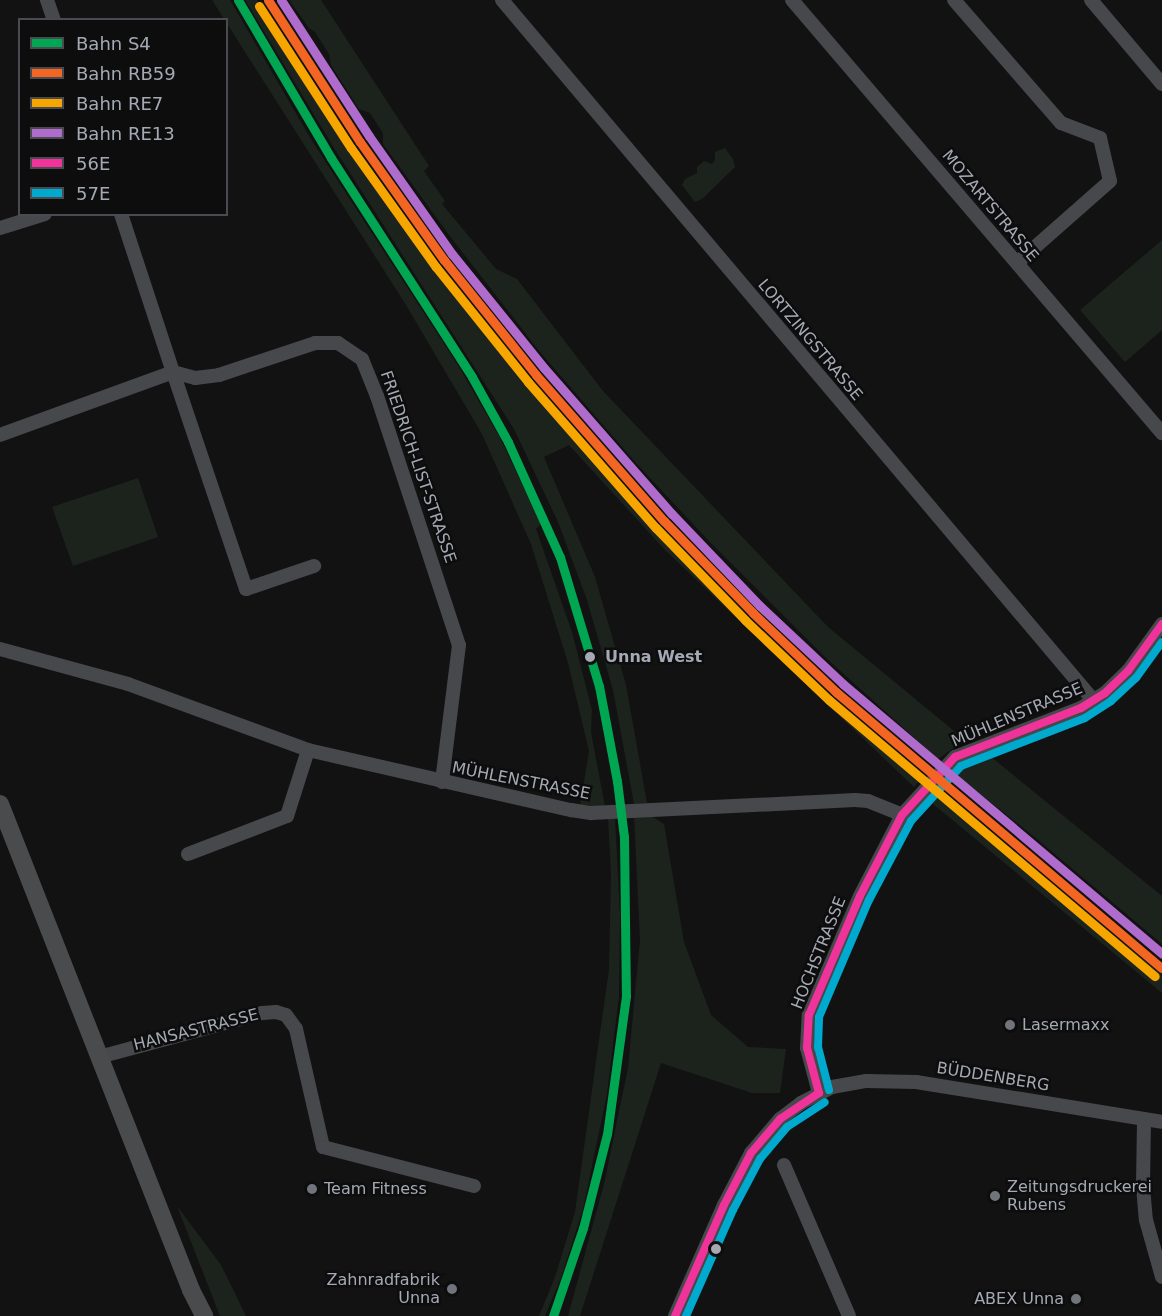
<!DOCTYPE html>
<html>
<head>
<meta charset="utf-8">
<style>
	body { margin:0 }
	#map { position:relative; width:1162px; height:1316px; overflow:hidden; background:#121213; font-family:"DejaVu Sans",sans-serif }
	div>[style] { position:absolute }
	.green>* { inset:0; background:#1c231d }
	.minor>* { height:14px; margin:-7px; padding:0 7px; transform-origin:7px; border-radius:7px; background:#47484b }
	.major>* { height:18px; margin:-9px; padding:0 9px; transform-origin:9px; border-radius:9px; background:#494b4d }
	.bus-1>* { height:8px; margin:-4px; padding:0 4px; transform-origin:4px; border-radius:4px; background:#ef339a }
	.bus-2>* { height:8px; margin:-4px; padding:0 4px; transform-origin:4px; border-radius:4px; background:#00a9ce }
	.rail-1>* { height:9px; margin:-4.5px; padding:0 4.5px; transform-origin:4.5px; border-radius:4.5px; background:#00a651 }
	.rail-2>* { height:9px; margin:-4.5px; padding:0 4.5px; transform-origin:4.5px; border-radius:4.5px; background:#f26522 }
	.rail-3>* { height:9px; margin:-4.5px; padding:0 4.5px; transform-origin:4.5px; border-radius:4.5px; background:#f7a600 }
	.rail-4>* { height:9px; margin:-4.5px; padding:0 4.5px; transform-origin:4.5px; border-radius:4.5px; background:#b06ccc }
	.dots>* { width:16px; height:16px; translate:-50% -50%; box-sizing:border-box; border:3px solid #0d0d0e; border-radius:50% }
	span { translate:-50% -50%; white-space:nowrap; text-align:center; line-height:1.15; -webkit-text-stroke:5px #0d0d0e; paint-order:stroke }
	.street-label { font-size:16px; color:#a4a9b3 }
	.stop-label { font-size:16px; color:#a4a9b3; font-weight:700 }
	.left { translate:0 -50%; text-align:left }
	.poi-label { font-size:16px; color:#a4a9b3 }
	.right { translate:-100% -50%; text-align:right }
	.legend { position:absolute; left:18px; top:18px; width:210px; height:198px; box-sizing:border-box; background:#0d0d0e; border:2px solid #494b50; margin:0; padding:8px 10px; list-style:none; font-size:18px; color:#a4a9b3 }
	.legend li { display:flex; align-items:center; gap:12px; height:30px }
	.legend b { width:30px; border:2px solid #494b50 }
</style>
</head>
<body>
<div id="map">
	<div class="green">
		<i style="clip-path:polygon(212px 0,230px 0,312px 141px,459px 367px,500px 438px,541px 524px,536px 529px,572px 632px,592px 710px,591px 732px,605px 807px,580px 806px,589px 751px,568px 663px,531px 544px,482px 434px,406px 305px)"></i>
		<i style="clip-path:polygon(245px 0,257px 0,341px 133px,428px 252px,431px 263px,438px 272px,447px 277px,531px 386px,540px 393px,621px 490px,630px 496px,708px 582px,718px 589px,800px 671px,893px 756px,913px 773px,924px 776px,914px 787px,664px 549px,569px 445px,544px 457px,595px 577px,626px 685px,647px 803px,634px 804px,613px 690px,587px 600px,558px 522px,514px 429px,334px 148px)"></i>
		<i style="clip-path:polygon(289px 0,321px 0,429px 166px,424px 171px,445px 201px,442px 204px,496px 269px,517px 279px,603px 391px,828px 627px,965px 740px,938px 759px,826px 658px,708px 540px,636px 463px,540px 352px,449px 235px,383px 144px,383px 133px,370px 113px,359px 109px,331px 65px,329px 54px,315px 32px,309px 28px)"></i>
		<i style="clip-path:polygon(725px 148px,733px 159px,735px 167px,702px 199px,695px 202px,682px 185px,685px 179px,697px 173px,697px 167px,704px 161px,712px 164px,715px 160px,715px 152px)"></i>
		<i style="clip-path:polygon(1162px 240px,1162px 330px,1125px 362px,1080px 310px)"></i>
		<i style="clip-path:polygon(138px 478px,158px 537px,73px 566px,52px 507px)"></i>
		<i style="clip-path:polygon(990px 756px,1162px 896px,1162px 944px,1037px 839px,954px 773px)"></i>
		<i style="clip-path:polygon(939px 789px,1162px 975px,1162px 993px,927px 799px)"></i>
		<i style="clip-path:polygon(648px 814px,664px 824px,684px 942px,711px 1015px,748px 1047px,786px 1049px,780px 1093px,752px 1093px,661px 1063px,580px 1316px,568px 1316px,604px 1184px,628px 1068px,640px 940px,634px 816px)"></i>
		<i style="clip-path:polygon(608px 818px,615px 818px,620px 915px,619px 996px,607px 1094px,583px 1209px,561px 1278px,545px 1316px,539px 1316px,555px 1277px,575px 1212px,609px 969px,611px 873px)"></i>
		<i style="clip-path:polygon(177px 1206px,221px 1265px,246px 1316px,220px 1316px)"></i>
	</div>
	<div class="minor">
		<i style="left:47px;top:0;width:21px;rotate:71deg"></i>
		<i style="left:502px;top:0;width:918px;rotate:49.82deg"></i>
		<i style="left:792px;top:0;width:570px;rotate:49.49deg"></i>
		<i style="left:954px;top:0;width:163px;rotate:49deg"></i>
		<i style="left:1061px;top:123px;width:42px;rotate:21deg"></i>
		<i style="left:1100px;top:138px;width:44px;rotate:76.9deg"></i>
		<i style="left:1110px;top:181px;width:124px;rotate:138.6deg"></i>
		<i style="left:1091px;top:0;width:110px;rotate:49.8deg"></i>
		<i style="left:121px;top:214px;width:166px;rotate:71.8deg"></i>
		<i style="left:173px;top:372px;width:23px;rotate:15deg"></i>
		<i style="left:195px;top:378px;width:24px;rotate:-7deg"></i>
		<i style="left:219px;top:375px;width:101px;rotate:-18.4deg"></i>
		<i style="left:315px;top:343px;width:23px"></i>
		<i style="left:338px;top:343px;width:29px;rotate:34deg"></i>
		<i style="left:362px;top:359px;width:40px;rotate:68deg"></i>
		<i style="left:377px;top:396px;width:262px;rotate:71.8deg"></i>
		<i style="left:459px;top:645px;width:138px;rotate:97.1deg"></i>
		<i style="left:0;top:228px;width:47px;rotate:-17.3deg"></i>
		<i style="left:0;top:435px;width:184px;rotate:-20deg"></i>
		<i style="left:173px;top:372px;width:229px;rotate:71.4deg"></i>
		<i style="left:246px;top:589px;width:72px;rotate:-18.7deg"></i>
		<i style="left:0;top:649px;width:133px;rotate:15.3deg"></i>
		<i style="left:128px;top:684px;width:192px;rotate:20.1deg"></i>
		<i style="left:308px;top:750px;width:270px;rotate:12.9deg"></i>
		<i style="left:571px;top:810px;width:20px;rotate:9deg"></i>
		<i style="left:591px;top:813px;width:264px;rotate:-2.8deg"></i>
		<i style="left:855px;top:800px;width:13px;rotate:4deg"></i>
		<i style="left:868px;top:801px;width:37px;rotate:22deg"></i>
		<i style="left:188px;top:854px;width:106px;rotate:-21deg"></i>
		<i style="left:287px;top:816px;width:69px;rotate:-72.3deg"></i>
		<i style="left:99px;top:1057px;width:169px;rotate:-15.1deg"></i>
		<i style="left:262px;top:1013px;width:14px;rotate:-4deg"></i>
		<i style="left:276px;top:1012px;width:10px;rotate:17deg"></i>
		<i style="left:286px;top:1015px;width:17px;rotate:54deg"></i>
		<i style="left:296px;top:1029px;width:121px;rotate:77.1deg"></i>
		<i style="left:323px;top:1147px;width:156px;rotate:14.5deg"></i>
		<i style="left:819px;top:1093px;width:47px;rotate:-104.9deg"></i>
		<i style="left:807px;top:1048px;width:33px;rotate:-87deg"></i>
		<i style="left:809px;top:1015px;width:129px;rotate:-66.8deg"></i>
		<i style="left:860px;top:896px;width:91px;rotate:-62.6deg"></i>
		<i style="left:902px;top:815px;width:79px;rotate:-47.6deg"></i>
		<i style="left:955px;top:757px;width:135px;rotate:-21.3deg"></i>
		<i style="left:1081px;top:708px;width:28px;rotate:-32deg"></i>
		<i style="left:1105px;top:693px;width:32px;rotate:-44deg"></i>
		<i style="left:1128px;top:671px;width:58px;rotate:-54.1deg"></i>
		<i style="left:1144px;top:1121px;width:66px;rotate:90.9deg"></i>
		<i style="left:1143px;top:1187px;width:33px;rotate:85deg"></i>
		<i style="left:1146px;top:1220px;width:59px;rotate:74.3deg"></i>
		<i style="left:784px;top:1165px;width:164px;rotate:66.7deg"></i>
		<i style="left:675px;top:1316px;width:121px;rotate:-66.2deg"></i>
		<i style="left:724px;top:1205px;width:59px;rotate:-62.6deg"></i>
		<i style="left:751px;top:1153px;width:45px;rotate:-49.5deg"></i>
		<i style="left:780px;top:1119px;width:26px;rotate:-37deg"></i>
		<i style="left:801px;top:1103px;width:35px;rotate:-27deg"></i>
		<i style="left:832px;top:1087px;width:35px;rotate:-10deg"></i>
		<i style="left:866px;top:1081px;width:50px;rotate:1.1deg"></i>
		<i style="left:916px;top:1082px;width:249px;rotate:9.2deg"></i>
	</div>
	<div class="major">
		<i style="left:0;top:804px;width:522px;rotate:68.54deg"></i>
		<i style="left:191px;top:1290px;width:29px;rotate:63deg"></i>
	</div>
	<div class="bus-1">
		<i style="left:819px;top:1093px;width:47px;rotate:-104.9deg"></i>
		<i style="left:807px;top:1048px;width:33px;rotate:-87deg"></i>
		<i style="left:809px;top:1015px;width:129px;rotate:-66.8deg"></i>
		<i style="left:860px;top:896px;width:91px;rotate:-62.6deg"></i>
		<i style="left:902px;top:815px;width:79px;rotate:-47.6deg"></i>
		<i style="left:955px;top:757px;width:135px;rotate:-21.3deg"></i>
		<i style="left:1081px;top:708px;width:28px;rotate:-32deg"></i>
		<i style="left:1105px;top:693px;width:32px;rotate:-44deg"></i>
		<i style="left:1128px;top:671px;width:58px;rotate:-54.1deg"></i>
		<i style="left:675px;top:1316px;width:121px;rotate:-66.2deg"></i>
		<i style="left:724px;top:1205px;width:59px;rotate:-62.6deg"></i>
		<i style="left:751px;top:1153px;width:45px;rotate:-49.5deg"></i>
		<i style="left:780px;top:1119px;width:47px;rotate:-33.7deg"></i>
	</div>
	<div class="bus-2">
		<i style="left:829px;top:1090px;width:44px;rotate:-104.3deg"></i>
		<i style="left:818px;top:1047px;width:30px;rotate:-88deg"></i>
		<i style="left:819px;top:1017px;width:127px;rotate:-66.9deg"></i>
		<i style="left:869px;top:900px;width:89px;rotate:-62deg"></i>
		<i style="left:911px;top:821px;width:74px;rotate:-47.7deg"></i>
		<i style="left:961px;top:766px;width:133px;rotate:-21.2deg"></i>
		<i style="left:1085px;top:718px;width:31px;rotate:-33deg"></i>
		<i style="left:1111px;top:701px;width:34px;rotate:-43deg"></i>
		<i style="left:1136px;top:678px;width:44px;rotate:-54.2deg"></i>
		<i style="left:686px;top:1316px;width:116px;rotate:-66.1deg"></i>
		<i style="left:733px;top:1210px;width:58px;rotate:-62.1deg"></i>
		<i style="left:760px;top:1159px;width:42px;rotate:-49.8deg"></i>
		<i style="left:787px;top:1127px;width:45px;rotate:-33.3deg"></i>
	</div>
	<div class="rail-1">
		<i style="left:238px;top:0;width:183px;rotate:59.5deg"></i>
		<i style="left:331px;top:158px;width:260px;rotate:57.2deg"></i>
		<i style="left:472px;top:377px;width:74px;rotate:61deg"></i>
		<i style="left:508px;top:442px;width:126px;rotate:65.7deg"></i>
		<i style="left:560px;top:557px;width:135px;rotate:73.2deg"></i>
		<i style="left:599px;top:686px;width:97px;rotate:79.3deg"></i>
		<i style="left:617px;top:781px;width:56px;rotate:82.9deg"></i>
		<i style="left:624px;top:837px;width:159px;rotate:89.3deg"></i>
		<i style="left:626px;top:996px;width:139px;rotate:97.8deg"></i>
		<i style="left:607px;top:1134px;width:97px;rotate:104.3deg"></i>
		<i style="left:583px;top:1228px;width:93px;rotate:108.8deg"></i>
	</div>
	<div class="rail-2">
		<i style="left:268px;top:0;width:169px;rotate:57.1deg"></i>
		<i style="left:360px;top:142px;width:145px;rotate:54.6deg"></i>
		<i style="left:444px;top:260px;width:147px;rotate:51.3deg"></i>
		<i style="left:536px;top:375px;width:194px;rotate:48.8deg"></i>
		<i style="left:664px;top:521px;width:128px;rotate:45.9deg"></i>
		<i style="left:753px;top:613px;width:115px;rotate:43.6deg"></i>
		<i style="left:836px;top:692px;width:427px;rotate:40.3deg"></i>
	</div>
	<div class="rail-3">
		<i style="left:259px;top:6px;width:169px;rotate:57.1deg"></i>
		<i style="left:351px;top:148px;width:146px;rotate:54.5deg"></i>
		<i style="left:436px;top:267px;width:147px;rotate:51.3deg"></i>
		<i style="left:528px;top:382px;width:194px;rotate:48.8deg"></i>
		<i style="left:656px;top:528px;width:128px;rotate:45.9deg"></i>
		<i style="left:745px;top:620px;width:116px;rotate:43.6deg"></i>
		<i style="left:829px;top:700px;width:427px;rotate:40.3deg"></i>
	</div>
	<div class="rail-4">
		<i style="left:281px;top:0;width:162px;rotate:57.1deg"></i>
		<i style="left:369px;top:136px;width:144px;rotate:54.9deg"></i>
		<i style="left:452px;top:254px;width:146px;rotate:51.1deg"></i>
		<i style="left:544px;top:368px;width:194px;rotate:48.8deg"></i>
		<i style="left:672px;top:514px;width:127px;rotate:46.3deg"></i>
		<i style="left:760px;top:606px;width:114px;rotate:43.2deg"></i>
		<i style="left:843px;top:684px;width:418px;rotate:40.2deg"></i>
	</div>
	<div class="dots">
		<i style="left:590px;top:657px;background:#a4a9b3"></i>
		<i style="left:1010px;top:1025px;background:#71747b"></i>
		<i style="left:312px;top:1189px;background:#71747b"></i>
		<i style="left:995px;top:1196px;background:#71747b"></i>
		<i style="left:716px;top:1249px;background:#a4a9b3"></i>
		<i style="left:452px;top:1289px;background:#71747b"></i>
		<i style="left:1076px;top:1299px;background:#71747b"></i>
	</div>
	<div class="street-label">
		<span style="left:990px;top:206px;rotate:50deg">MOZARTSTRASSE</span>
		<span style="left:810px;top:340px;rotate:50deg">LORTZINGSTRASSE</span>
		<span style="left:418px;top:467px;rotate:71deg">FRIEDRICH-LIST-STRASSE</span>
		<span style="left:1017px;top:715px;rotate:-23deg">MÜHLENSTRASSE</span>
		<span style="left:521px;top:781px;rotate:11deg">MÜHLENSTRASSE</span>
		<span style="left:819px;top:953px;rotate:-68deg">HOCHSTRASSE</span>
		<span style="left:196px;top:1030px;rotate:-14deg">HANSASTRASSE</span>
		<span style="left:993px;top:1077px;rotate:9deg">BÜDDENBERG</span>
	</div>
	<div class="stop-label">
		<span class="left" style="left:605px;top:657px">Unna West</span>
	</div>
	<div class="poi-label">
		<span class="left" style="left:1022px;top:1025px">Lasermaxx</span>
		<span class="left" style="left:1007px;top:1196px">Zeitungsdruckerei<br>Rubens</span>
		<span class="left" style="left:324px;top:1189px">Team Fitness</span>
		<span class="right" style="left:440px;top:1289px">Zahnradfabrik<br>Unna</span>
		<span class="right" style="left:1064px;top:1299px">ABEX Unna</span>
	</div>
	<ul class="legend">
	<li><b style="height:8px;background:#00a651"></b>Bahn S4</li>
	<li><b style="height:8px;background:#f26522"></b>Bahn RB59</li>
	<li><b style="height:8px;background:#f7a600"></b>Bahn RE7</li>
	<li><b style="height:8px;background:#b06ccc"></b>Bahn RE13</li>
	<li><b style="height:8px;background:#ef339a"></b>56E</li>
	<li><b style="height:8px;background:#00a9ce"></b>57E</li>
	</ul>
</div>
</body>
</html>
